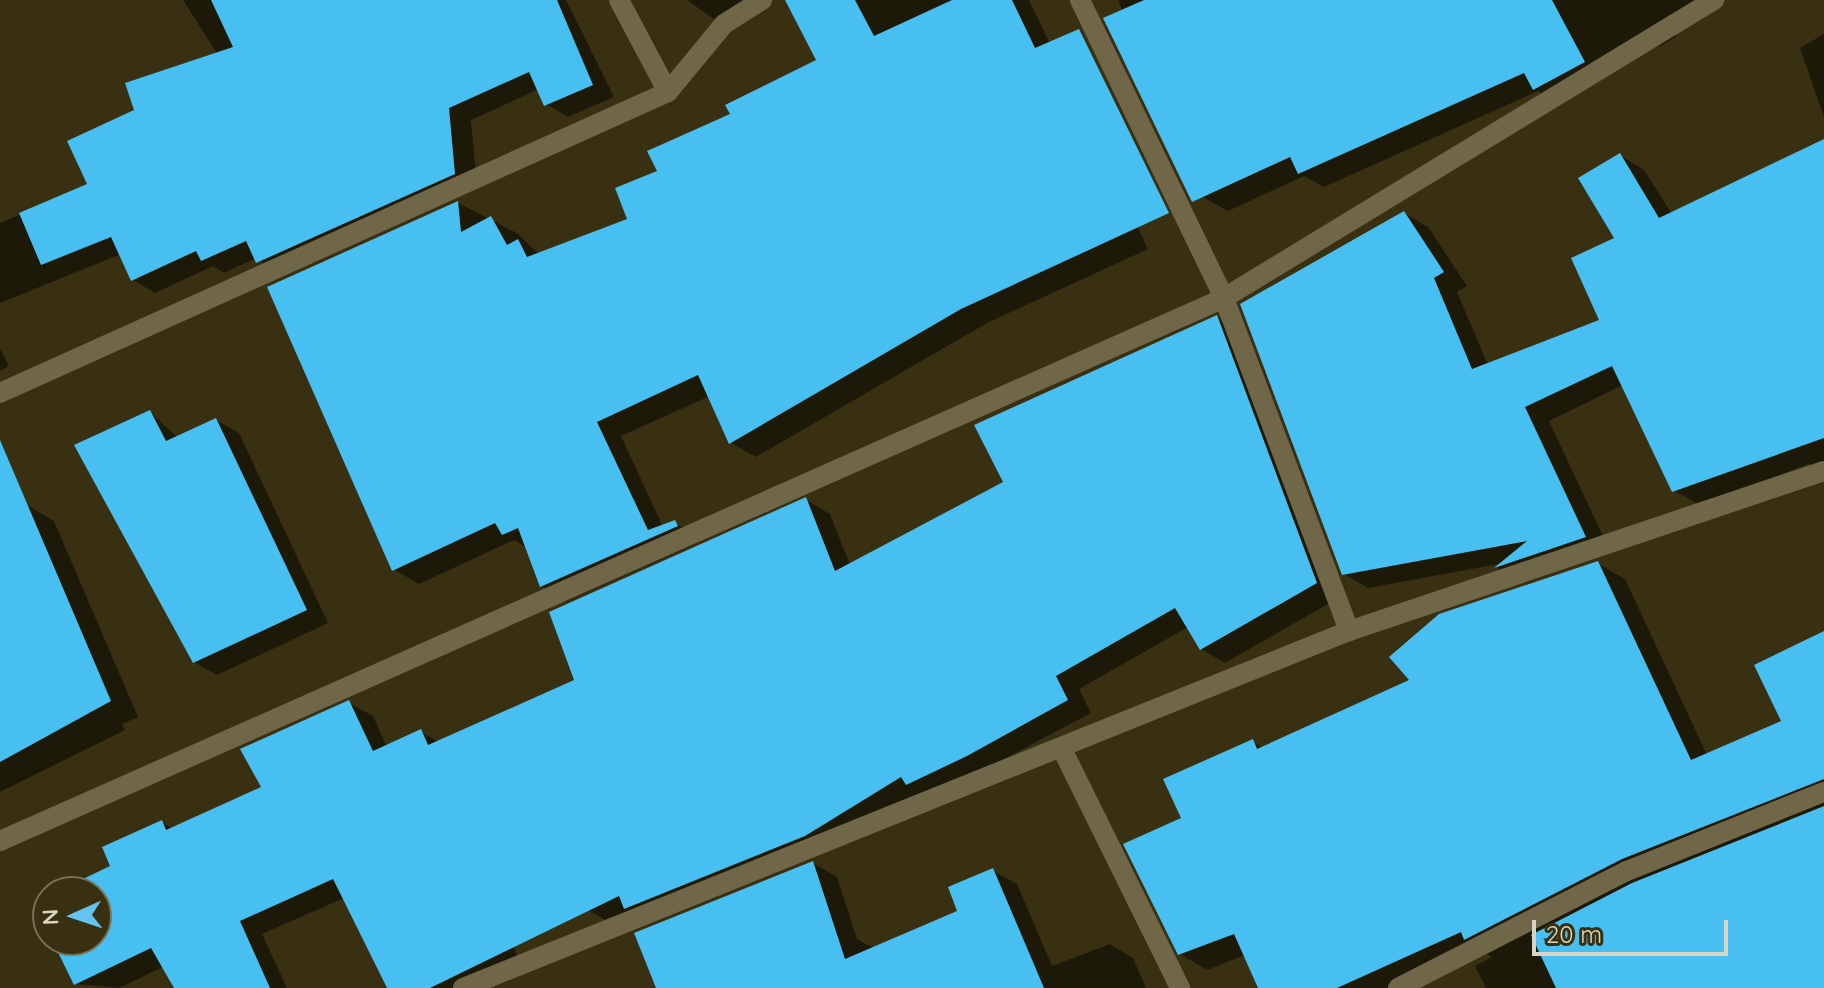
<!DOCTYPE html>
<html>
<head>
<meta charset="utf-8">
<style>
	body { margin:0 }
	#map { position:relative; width:1824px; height:988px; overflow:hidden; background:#383011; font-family:Quicksand,sans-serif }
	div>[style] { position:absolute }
	.shadow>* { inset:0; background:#0007 }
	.building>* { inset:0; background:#47bff0 }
	.minor>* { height:20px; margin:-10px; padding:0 10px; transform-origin:10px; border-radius:10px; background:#706748 }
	span { translate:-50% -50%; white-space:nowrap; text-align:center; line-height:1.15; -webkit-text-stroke:8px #383011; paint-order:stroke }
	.north { position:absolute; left:32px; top:876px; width:80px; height:80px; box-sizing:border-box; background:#383011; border:2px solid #787258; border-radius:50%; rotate:267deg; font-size:22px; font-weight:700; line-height:32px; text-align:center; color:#d9d4c3 }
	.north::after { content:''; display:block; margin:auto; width:28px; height:36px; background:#65c4ef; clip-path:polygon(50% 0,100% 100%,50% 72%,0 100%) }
	.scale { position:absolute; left:1532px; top:920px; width:196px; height:36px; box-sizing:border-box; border:4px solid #d9d4c3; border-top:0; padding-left:10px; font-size:24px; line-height:28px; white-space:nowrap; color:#d9d4c3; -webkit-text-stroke:6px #383011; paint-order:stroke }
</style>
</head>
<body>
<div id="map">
	<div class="shadow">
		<i style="clip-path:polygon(183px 0,566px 0,614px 97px,568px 117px,546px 104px,539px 89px,471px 120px,477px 186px,280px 275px,256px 258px,224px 273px,213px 266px,155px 293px,133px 280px,121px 254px,0 303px,0 223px,90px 185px,136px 111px,218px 55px)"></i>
		<i style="clip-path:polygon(687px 0,756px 0,715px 20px)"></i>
		<i style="clip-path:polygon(787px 0,1029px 0,1148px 249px,987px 323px,756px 457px,731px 443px,710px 396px,621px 436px,663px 527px,674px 522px,702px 541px,567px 601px,542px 586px,527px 548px,514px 540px,419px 584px,393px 569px,458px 203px,517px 233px,539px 254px,630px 220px,660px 172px,732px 115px,819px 61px)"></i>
		<i style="clip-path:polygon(1118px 0,1720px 0,1674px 27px,1677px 36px,1662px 45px,1602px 65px,1608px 76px,1559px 103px,1538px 91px,1324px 187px,1304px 176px,1228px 211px,1203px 197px)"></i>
		<i style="clip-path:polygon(1824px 34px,1824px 117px,1800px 48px)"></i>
		<i style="clip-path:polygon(1824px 142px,1824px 469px,1809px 464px,1698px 504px,1673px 490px,1623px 385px,1549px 421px,1610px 551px,1520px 581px,1497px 568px,1504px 563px,1368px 588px,1344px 574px,1404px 213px,1428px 227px,1467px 286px,1457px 292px,1488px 365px,1602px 321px,1617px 239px,1620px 155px,1644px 170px,1672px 214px)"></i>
		<i style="clip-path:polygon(1217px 318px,1241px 332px,1340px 597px,1225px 663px,1201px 649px,1188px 627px,1079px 689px,1091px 713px,931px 798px,922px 792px,830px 849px,612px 924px,588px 910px,489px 894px,522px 966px,480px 988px,389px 988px,344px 898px,262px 934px,287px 988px,174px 988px,163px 967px,119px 988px,75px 984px,55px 940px,96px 940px,96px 892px,60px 892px,112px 867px,162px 822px,173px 829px,263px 788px,349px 703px,373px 716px,387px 747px,421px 732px,439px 742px,576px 681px,806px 500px,830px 514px,850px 565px,1006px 482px)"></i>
		<i style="clip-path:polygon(0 348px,9px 366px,0 371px)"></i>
		<i style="clip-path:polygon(150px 412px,178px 438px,216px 420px,239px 433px,328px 623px,217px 675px,194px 662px)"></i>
		<i style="clip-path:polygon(27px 505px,54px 521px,138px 717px,122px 724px,125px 730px,0 792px,0 518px)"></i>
		<i style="clip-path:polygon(1597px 563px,1625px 579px,1707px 755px,1784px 722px,1824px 631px,1824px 988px,1486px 988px,1475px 966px,1492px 957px,1481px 950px,1402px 988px,1260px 988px,1245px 955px,1207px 970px,1180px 954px,1183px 819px,1253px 742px,1264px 748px,1412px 681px)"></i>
		<i style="clip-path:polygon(813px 863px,837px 877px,857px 939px,873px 948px,960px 912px,993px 871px,1017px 884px,1052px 966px,1110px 944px,1133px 958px,1146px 988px,658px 988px)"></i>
	</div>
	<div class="building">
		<i style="clip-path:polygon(211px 0,557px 0,593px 85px,544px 106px,529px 72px,449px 108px,455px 174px,256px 263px,246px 241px,201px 261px,196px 251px,131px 281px,111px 237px,41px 265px,19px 213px,87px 184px,67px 141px,134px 110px,125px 83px,233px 47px)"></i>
		<i style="clip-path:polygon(785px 0,855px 0,874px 36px,952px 0,1012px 0,1035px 48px,1079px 29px,1169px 213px,961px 309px,729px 444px,698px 375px,597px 422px,648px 530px,675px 520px,678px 526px,540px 587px,518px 528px,502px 535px,495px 523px,392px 571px,267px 287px,458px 201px,461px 232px,491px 216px,507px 245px,518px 239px,527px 257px,627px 219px,615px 188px,657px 171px,647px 151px,730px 114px,725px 105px,816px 60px)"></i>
		<i style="clip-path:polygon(1144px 0,1552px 0,1585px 62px,1533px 90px,1524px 73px,1298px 174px,1290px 157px,1192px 202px,1103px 18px)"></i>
		<i style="clip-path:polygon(1824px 139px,1824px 438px,1672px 492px,1612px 366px,1525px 407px,1586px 537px,1494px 568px,1527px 541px,1342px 575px,1240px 304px,1404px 211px,1444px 272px,1434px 278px,1472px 369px,1599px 320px,1571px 258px,1614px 238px,1578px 178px,1620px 153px,1659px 218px)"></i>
		<i style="clip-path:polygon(1217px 315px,1317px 583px,1200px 650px,1175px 608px,1056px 676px,1068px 700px,967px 756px,906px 785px,901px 777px,805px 836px,624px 909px,619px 896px,430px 988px,387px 988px,333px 879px,240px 921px,270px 988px,174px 988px,151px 948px,74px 985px,52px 940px,96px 940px,96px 892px,56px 892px,110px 866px,102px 847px,162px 820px,166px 830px,261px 787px,240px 749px,349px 700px,373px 751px,421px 729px,428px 745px,574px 680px,549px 612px,806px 497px,835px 571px,1003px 482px,974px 425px)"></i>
		<i style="clip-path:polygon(150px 410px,166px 441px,216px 418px,307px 610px,193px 663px,74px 445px)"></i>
		<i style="clip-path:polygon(0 440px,111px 701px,0 762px)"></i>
		<i style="clip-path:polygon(1598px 561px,1691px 760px,1781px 721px,1754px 665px,1824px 631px,1824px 779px,1622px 859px,1464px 940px,1461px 932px,1337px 988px,1258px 988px,1234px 934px,1178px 955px,1123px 844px,1181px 818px,1163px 779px,1253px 739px,1257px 749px,1409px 680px,1389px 657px,1439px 614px)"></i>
		<i style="clip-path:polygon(1824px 806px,1824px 988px,1556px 988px,1531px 935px,1632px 883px)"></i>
		<i style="clip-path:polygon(813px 861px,845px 959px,957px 911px,948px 887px,993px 868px,1044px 988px,656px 988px,634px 933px)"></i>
		<i style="clip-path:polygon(48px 896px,48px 931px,35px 902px)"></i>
	</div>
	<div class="minor">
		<i style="left:619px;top:0;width:104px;rotate:62deg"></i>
		<i style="left:1080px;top:0;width:331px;rotate:64.2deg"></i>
		<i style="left:1224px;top:298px;width:356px;rotate:69.4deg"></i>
		<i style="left:0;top:393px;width:733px;rotate:-24.26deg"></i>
		<i style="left:668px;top:92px;width:88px;rotate:-50.5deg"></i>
		<i style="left:724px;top:24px;width:45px;rotate:-32.3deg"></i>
		<i style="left:1062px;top:749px;width:267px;rotate:63.7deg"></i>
		<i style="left:0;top:841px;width:1339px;rotate:-23.92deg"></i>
		<i style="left:1224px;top:298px;width:574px;rotate:-31.31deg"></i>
		<i style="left:463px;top:988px;width:955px;rotate:-21.95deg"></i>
		<i style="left:1349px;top:631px;width:501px;rotate:-18.62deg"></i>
		<i style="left:1398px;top:988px;width:257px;rotate:-27.1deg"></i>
		<i style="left:1627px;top:871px;width:212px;rotate:-21.9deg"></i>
	</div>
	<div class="north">N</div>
	<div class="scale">20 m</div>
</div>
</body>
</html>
